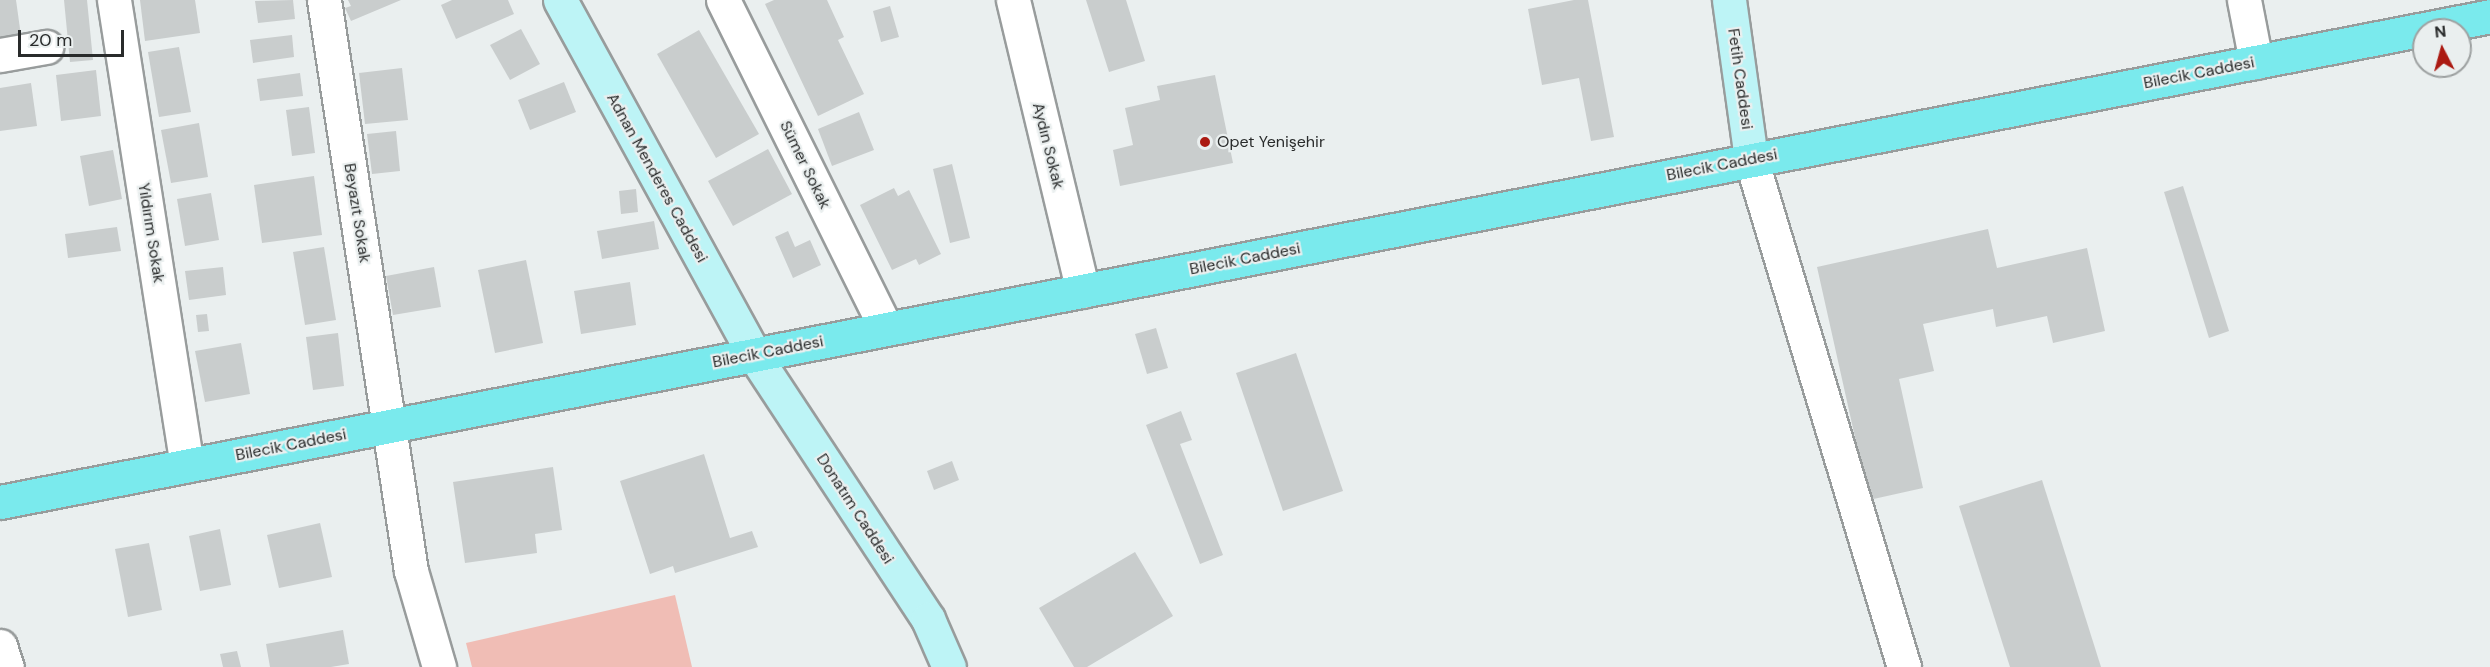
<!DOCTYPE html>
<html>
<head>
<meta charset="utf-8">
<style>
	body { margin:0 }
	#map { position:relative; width:2490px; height:667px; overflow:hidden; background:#eaefef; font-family:"DM Sans",sans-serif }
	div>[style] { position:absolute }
	.green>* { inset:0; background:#f0bdb5 }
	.building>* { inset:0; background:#c9cdcd }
	.roads { filter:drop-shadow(2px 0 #989c9c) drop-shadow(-2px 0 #989c9c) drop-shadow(0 2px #989c9c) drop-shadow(0 -2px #989c9c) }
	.street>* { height:33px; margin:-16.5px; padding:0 16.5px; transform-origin:16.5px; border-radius:16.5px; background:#fff }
	.secondary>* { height:33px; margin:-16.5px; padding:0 16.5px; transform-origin:16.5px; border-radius:16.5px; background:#bdf4f6 }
	.primary>* { height:33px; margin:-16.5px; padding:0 16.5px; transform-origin:16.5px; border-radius:16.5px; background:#7aeaed }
	.dots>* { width:16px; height:16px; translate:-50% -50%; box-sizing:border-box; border:3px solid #eaefef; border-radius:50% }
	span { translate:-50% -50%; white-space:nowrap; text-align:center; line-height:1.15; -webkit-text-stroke:4.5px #eaefef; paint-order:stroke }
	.street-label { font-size:16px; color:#292b2b }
	.poi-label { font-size:16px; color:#292b2b }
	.left { translate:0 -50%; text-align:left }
	.north { position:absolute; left:2412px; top:18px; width:60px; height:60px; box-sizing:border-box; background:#eaefef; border:2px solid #9da1a1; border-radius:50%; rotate:354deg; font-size:16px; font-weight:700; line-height:24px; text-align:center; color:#292b2b }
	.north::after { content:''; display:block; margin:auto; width:21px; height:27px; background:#ab1a12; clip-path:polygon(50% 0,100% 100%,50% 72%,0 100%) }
	.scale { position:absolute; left:18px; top:30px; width:106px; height:27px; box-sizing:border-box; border:3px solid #292b2b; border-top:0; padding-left:8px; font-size:18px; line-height:21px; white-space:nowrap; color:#292b2b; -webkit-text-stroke:4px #eaefef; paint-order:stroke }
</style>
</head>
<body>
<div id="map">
	<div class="green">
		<i style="clip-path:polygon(675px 595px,692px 667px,472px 667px,466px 643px)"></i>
	</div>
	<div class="building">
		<i style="clip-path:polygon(0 0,16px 0,21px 36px,0 39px)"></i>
		<i style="clip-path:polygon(64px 0,87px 0,93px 60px,70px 62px)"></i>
		<i style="clip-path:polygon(140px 0,195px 0,200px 33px,145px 41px)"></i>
		<i style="clip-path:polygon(293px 0,295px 19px,258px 23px,255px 1px)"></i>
		<i style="clip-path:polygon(348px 0,401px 0,351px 21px,345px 8px,351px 6px)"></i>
		<i style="clip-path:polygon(452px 0,508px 0,514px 14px,456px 39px,441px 5px)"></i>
		<i style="clip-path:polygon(774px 0,827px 0,844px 37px,838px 40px,864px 94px,818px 116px,765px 4px)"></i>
		<i style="clip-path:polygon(1086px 0,1126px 0,1145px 61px,1109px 72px)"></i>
		<i style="clip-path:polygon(1574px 0,1588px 0,1614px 137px,1591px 141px,1579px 78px,1542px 85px,1528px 9px)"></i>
		<i style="clip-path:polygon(890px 6px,899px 37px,881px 42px,873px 11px)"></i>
		<i style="clip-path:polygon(521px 29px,540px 64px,510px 80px,490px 45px)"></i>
		<i style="clip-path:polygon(699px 30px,759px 134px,716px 158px,657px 54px)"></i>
		<i style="clip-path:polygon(292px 35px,294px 57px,253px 63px,250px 40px)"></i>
		<i style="clip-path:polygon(179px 47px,191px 112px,159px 117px,148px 52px)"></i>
		<i style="clip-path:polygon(402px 68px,408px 120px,365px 124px,359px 73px)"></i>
		<i style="clip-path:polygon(96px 70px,101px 116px,61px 121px,56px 75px)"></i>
		<i style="clip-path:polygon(300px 73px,303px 96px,260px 101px,257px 79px)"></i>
		<i style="clip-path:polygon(1215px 75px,1233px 163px,1120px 186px,1113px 150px,1133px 145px,1125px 108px,1160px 100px,1157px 86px)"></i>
		<i style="clip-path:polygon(564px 82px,576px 112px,530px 130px,518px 100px)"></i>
		<i style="clip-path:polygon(31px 83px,37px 126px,0 131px,0 88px)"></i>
		<i style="clip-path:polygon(309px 107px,315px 153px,292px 156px,286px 110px)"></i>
		<i style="clip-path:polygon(859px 112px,874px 150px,832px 166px,818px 129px)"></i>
		<i style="clip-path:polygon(199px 123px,208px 177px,171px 183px,161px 130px)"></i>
		<i style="clip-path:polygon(396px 131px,400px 171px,372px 174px,367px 134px)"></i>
		<i style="clip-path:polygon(768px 149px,792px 194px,733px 226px,708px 181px)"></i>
		<i style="clip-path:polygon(113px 150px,122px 199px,89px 206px,80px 156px)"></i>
		<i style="clip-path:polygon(952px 164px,970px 238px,950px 243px,933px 169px)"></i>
		<i style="clip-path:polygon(314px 176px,322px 235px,262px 243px,254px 185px)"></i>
		<i style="clip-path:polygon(2183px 186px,2229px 331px,2209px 338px,2164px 192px)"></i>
		<i style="clip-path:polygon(894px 188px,898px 196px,909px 190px,941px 254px,919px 265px,916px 259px,892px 270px,860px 205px)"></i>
		<i style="clip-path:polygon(636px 189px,638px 212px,621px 214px,619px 191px)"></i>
		<i style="clip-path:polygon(211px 193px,219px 240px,185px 246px,177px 199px)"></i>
		<i style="clip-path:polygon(654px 221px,659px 249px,602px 259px,597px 231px)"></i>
		<i style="clip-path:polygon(117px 227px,121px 251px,68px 258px,65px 234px)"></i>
		<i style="clip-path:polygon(1988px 229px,1997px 268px,2087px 248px,2105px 331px,2053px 343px,2047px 316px,1996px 327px,1993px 309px,1923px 324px,1934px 371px,1899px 379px,1923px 488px,1869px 500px,1817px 267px)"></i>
		<i style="clip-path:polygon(788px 231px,795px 247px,810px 240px,821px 265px,793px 278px,775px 237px)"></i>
		<i style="clip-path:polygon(324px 247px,336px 320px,305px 325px,293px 252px)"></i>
		<i style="clip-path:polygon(526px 260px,543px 343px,495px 353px,478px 270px)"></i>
		<i style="clip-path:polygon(223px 267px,226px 295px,189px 300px,185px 271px)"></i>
		<i style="clip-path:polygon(434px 267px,441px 307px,393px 315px,386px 276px)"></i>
		<i style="clip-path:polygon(630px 282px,636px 325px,581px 334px,574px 291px)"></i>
		<i style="clip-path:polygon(207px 314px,209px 331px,198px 332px,196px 315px)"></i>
		<i style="clip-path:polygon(1156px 328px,1168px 368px,1147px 374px,1135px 334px)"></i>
		<i style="clip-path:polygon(338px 333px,344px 386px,313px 390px,306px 337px)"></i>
		<i style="clip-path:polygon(241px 343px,250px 394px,205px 402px,195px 351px)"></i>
		<i style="clip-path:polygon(1296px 353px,1343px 491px,1283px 511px,1236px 373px)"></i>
		<i style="clip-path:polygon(1181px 411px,1192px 440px,1180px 444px,1223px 555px,1200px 564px,1146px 425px)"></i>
		<i style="clip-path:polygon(704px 454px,730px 538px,752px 531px,758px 547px,675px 573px,673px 566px,650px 574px,620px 481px)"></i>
		<i style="clip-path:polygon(952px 461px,959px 480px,934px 490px,927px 471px)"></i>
		<i style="clip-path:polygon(553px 467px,562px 530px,535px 534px,537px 553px,465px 563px,453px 482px)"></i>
		<i style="clip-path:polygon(2042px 480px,2101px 667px,2010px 667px,1959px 506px)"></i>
		<i style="clip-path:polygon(320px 523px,332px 577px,279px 588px,267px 535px)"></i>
		<i style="clip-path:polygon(220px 529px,231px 585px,200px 591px,189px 536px)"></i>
		<i style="clip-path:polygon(149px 543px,162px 610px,128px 617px,115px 549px)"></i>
		<i style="clip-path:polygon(1135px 552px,1173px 616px,1087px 667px,1074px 667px,1039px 608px)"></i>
		<i style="clip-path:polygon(343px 630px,349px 664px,331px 667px,270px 667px,266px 644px)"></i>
		<i style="clip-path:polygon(237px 651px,241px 667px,223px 667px,220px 654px)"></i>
	</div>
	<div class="roads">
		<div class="street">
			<i style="left:114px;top:0;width:471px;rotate:81.1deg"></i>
			<i style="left:324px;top:0;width:578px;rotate:81.34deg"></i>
			<i style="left:411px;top:571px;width:100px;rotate:73.7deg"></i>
			<i style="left:723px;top:0;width:367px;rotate:63.6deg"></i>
			<i style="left:1013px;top:0;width:299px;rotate:76.5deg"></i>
			<i style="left:2244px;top:0;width:63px;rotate:79deg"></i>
			<i style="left:0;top:55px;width:47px;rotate:-9.9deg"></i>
			<i style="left:1751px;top:159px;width:531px;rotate:73.24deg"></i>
			<i style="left:0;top:646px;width:22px;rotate:72deg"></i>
		</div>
		<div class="secondary">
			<i style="left:560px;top:0;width:405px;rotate:61.3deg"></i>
			<i style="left:754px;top:355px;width:316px;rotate:56.6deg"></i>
			<i style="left:928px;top:619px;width:52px;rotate:66.4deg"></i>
			<i style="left:1729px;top:0;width:161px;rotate:82.1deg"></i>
		</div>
		<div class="primary">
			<i style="left:0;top:502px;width:2537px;rotate:-11.04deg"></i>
		</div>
	</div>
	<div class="dots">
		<i style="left:1205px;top:142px;background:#ab1a12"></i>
	</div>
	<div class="street-label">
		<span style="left:2199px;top:73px;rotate:-11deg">Bilecik Caddesi</span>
		<span style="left:1740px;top:79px;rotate:82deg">Fetih Caddesi</span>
		<span style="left:1048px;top:146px;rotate:76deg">Aydın Sokak</span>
		<span style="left:805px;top:165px;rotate:64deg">Sümer Sokak</span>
		<span style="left:1722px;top:165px;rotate:-11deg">Bilecik Caddesi</span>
		<span style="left:657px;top:178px;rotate:61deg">Adnan Menderes Caddesi</span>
		<span style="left:357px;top:213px;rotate:81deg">Beyazıt Sokak</span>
		<span style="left:151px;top:233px;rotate:81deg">Yıldırım Sokak</span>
		<span style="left:1245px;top:259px;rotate:-11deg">Bilecik Caddesi</span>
		<span style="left:768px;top:352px;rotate:-11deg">Bilecik Caddesi</span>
		<span style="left:291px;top:445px;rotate:-11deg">Bilecik Caddesi</span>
		<span style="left:855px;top:509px;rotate:57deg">Donatım Caddesi</span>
	</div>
	<div class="poi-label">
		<span class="left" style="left:1217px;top:142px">Opet Yenişehir</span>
	</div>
	<div class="north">N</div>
	<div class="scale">20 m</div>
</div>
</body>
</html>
